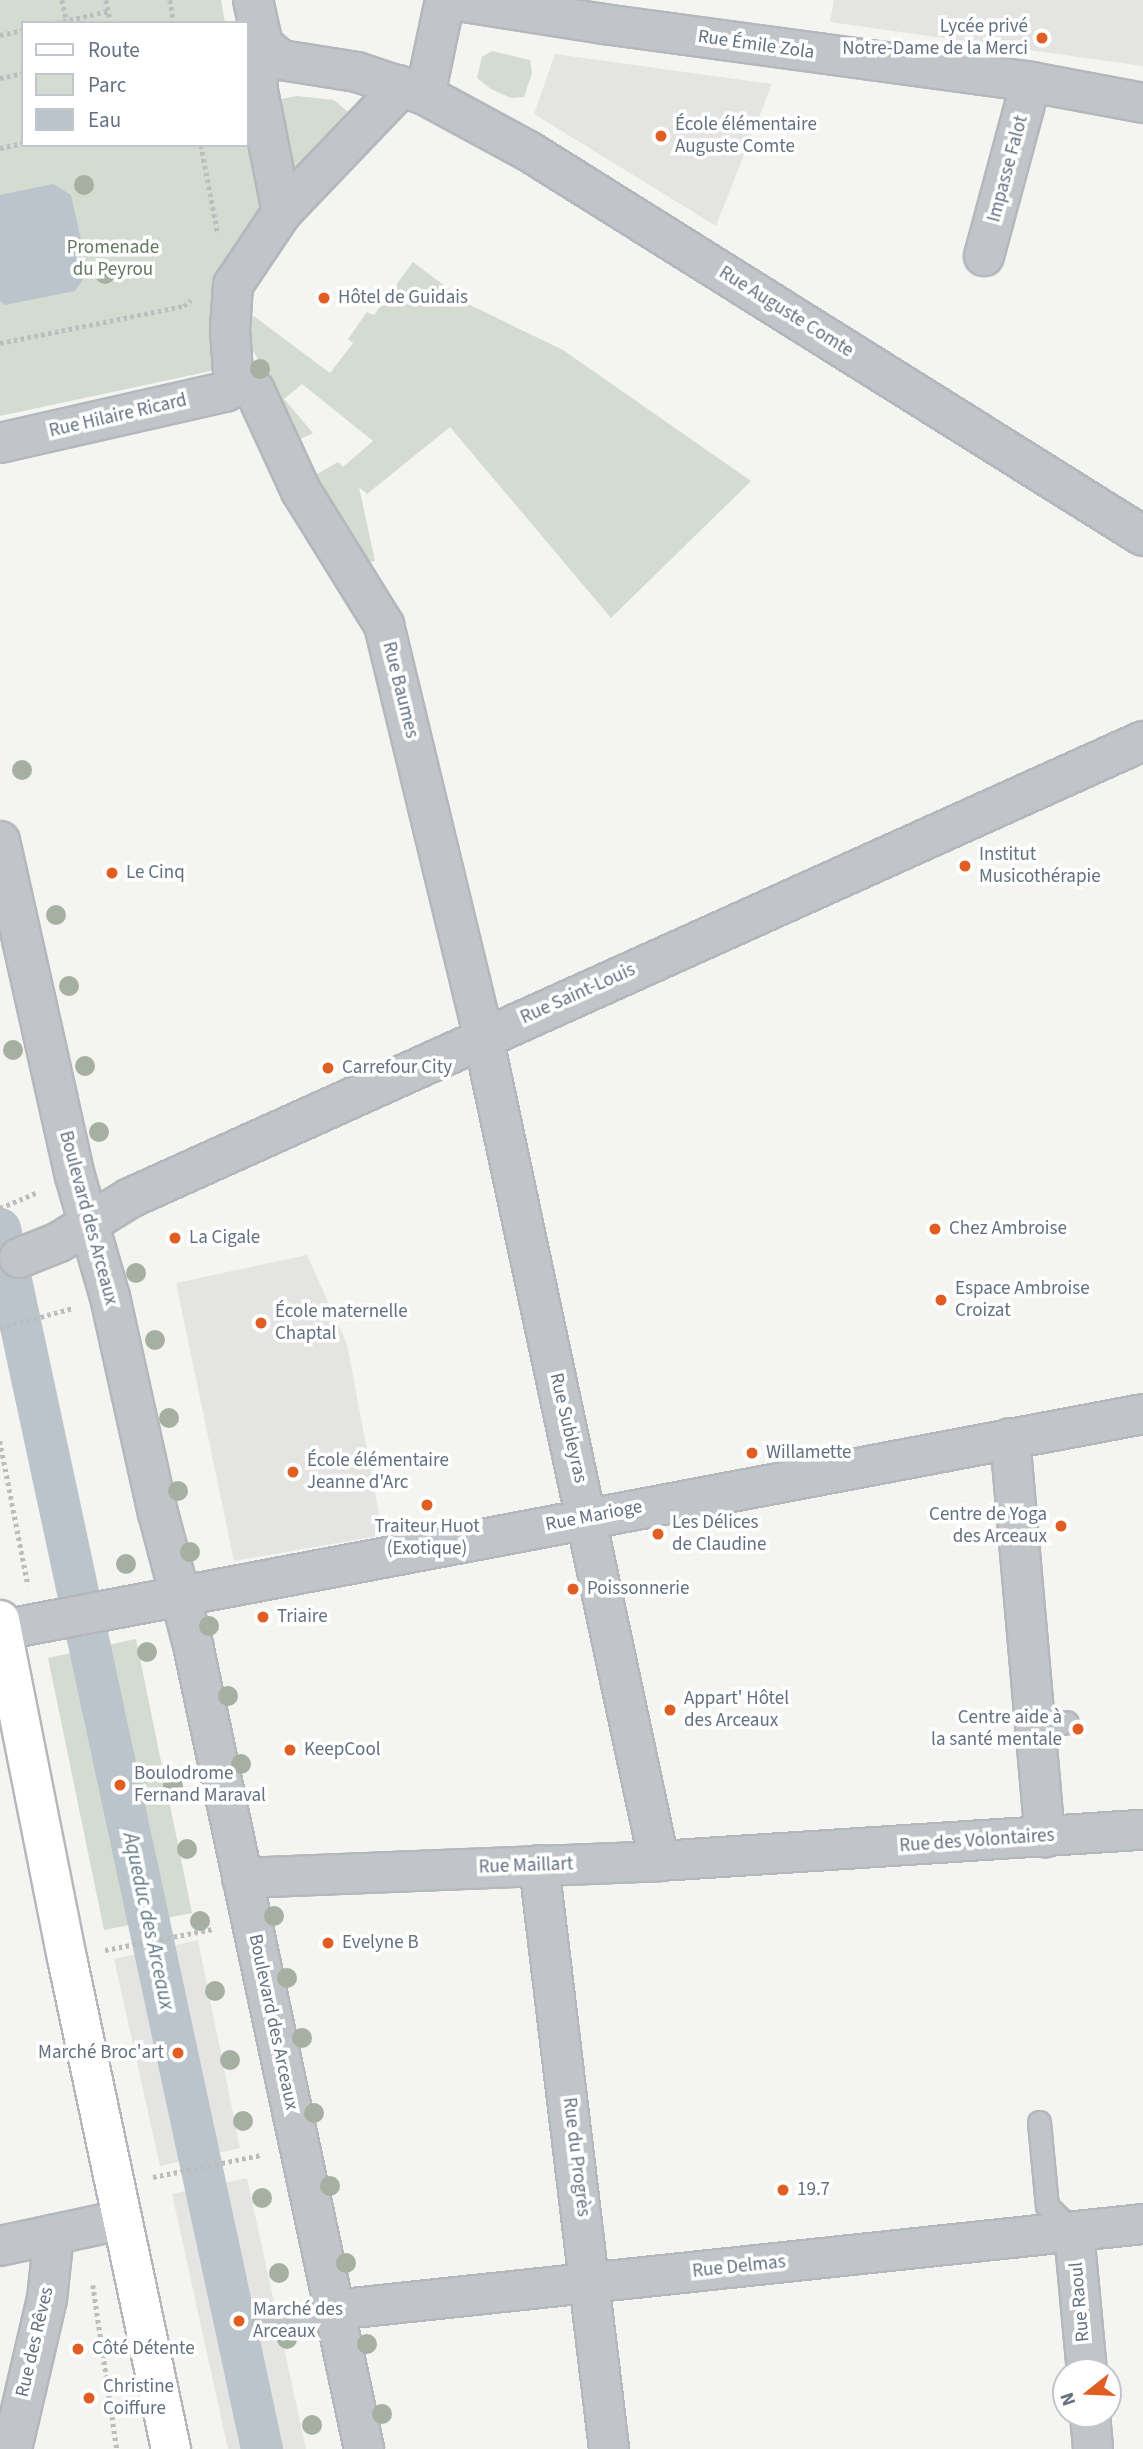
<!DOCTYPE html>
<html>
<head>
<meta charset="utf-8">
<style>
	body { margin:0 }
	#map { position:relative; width:1143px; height:2449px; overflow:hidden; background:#f4f4f0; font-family:"Source Sans 3",sans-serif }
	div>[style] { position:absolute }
	.built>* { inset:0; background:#e4e5e3 }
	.green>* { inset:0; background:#d4dbd1 }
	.water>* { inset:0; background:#bac4ca }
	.canal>* { height:42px; margin:-21px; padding:0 21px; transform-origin:21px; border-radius:21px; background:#bac4ca }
	.path>* { height:4.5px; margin-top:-2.25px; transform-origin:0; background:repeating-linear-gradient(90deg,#bbbdbf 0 3.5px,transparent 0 7px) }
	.roads { filter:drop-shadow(2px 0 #b4b8bc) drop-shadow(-2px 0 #b4b8bc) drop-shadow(0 2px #b4b8bc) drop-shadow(0 -2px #b4b8bc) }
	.lane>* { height:21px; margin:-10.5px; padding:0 10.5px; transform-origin:10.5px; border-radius:10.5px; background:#c1c4c8 }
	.street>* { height:38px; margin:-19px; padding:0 19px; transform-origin:19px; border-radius:19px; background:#c1c4c8 }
	.secondary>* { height:38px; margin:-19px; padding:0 19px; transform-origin:19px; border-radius:19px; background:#fff }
	.trees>* { width:20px; height:20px; margin:-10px; border-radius:50%; background:#a5b0a2 }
	.dots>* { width:19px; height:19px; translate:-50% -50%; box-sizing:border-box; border:4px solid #fff; border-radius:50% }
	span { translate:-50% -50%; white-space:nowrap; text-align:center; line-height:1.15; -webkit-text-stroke:7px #fff; paint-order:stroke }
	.poi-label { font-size:19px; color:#637181 }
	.right { translate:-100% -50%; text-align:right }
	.left { translate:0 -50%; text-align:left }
	.street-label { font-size:19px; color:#637181 }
	.park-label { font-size:19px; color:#647862 }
	.water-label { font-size:21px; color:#637a85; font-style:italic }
	.legend { position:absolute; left:21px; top:21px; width:228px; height:126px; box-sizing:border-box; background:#fff; border:2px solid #c1c6cd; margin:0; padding:9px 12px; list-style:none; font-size:21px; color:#637181 }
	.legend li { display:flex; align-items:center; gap:14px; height:35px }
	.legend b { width:35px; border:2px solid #c1c6cd }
	.north { position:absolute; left:1052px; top:2358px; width:70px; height:70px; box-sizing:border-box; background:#fff; border:2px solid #c1c6cd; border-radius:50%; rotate:252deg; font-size:19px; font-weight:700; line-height:28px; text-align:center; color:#637181 }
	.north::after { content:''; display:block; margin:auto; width:24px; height:32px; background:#e15e22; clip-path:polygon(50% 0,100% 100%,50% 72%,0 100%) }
</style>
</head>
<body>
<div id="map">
	<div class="built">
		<i style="clip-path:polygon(834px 0,1143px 0,1143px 66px,830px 22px)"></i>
		<i style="clip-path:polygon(555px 54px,772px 84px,716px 226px,534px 114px)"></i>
		<i style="clip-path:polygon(307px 1255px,347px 1344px,383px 1535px,234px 1561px,176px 1283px)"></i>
		<i style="clip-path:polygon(198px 1940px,240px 2148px,160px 2166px,114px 1959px)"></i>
		<i style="clip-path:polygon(247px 2178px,306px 2449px,228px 2449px,172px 2194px)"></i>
	</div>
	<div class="green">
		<i style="clip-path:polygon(0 0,221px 0,225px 23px,23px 23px,23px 145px,247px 145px,247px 124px,267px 219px,220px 369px,0 416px)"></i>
		<i style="clip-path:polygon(492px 51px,530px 60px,532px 73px,524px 97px,511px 98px,491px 89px,477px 78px,482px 57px)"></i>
		<i style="clip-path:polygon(297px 96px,334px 100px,348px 112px,351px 120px,296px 172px,291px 169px,276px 100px)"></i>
		<i style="clip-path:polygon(413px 262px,470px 305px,563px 350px,751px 481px,611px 618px,450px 427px,367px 494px,359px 487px,375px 561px,356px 565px,310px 478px,338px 462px,343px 467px,373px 441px,302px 384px,284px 399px,313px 433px,292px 443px,267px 390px,274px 385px,248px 343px,251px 314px,330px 373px,353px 343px,348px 339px,367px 312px,374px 315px)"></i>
		<i style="clip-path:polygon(136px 1639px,192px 1913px,104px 1930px,48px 1658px)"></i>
	</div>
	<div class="water">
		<i style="clip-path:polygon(53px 184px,71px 195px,88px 272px,75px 291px,5px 305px,0 301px,0 195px)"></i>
	</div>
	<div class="canal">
		<i style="left:0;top:1229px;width:1248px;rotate:77.88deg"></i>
	</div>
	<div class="path">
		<i style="left:62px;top:0;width:23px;rotate:77deg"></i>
		<i style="left:106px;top:0;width:24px;rotate:78deg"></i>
		<i style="left:170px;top:0;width:23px;rotate:80deg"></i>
		<i style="left:56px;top:23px;width:53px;rotate:-13deg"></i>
		<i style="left:0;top:35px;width:24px;rotate:-12deg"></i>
		<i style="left:0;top:78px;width:24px;rotate:-12deg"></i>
		<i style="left:201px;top:145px;width:91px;rotate:79.2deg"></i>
		<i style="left:0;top:148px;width:24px;rotate:-12deg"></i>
		<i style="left:0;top:343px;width:188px;rotate:-11.4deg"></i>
		<i style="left:184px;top:306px;width:9px;rotate:-41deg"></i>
		<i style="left:0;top:1208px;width:41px;rotate:-22.8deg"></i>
		<i style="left:0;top:1328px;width:76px;rotate:-15.3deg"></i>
		<i style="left:0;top:1441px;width:147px;rotate:79deg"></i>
		<i style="left:105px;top:1950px;width:110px;rotate:-11deg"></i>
		<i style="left:153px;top:2177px;width:110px;rotate:-11.5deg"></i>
		<i style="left:93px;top:2285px;width:166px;rotate:81.7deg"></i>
	</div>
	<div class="roads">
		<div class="lane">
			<i style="left:1036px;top:1726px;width:31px;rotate:-7deg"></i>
			<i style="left:1039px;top:2122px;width:84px;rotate:84.6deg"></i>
			<i style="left:1047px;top:2206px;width:37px;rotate:44deg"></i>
			<i style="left:264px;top:2326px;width:72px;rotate:-12.9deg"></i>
		</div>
		<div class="street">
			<i style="left:451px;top:0;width:155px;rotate:8.9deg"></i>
			<i style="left:604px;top:24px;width:431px;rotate:7.7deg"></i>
			<i style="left:1031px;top:82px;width:114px;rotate:10.6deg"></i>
			<i style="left:263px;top:45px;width:23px;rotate:40deg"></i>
			<i style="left:281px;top:60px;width:77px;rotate:9deg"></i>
			<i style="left:357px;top:72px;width:72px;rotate:18.7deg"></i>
			<i style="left:425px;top:95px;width:119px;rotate:28.5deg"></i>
			<i style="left:530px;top:152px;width:723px;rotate:32.06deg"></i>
			<i style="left:425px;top:95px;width:97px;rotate:-78.1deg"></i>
			<i style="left:282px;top:212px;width:161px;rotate:-46.3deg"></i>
			<i style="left:393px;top:96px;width:12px;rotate:-70deg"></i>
			<i style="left:984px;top:256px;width:180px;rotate:-74.9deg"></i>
			<i style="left:234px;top:385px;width:22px;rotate:16deg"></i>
			<i style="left:255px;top:391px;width:110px;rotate:65.3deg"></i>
			<i style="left:301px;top:491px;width:158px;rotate:58.2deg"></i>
			<i style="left:384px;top:625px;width:404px;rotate:76.4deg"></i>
			<i style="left:479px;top:1018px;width:862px;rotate:77.95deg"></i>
			<i style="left:234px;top:385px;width:55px;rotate:-94.2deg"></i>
			<i style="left:230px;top:330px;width:45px;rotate:-86.2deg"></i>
			<i style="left:233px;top:285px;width:88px;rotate:-56.1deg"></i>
			<i style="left:282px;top:212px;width:128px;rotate:-101.2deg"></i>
			<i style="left:257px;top:86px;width:41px;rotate:-81.7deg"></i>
			<i style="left:263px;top:45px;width:46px;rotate:-102.5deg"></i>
			<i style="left:0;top:443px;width:231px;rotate:-12.8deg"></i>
			<i style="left:225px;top:392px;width:11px;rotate:-38deg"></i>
			<i style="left:0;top:841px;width:343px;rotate:77.4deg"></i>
			<i style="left:75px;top:1176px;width:126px;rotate:73.9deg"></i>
			<i style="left:110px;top:1297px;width:221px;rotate:77.5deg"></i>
			<i style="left:158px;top:1513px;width:137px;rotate:75.1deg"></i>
			<i style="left:193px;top:1645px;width:822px;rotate:77.99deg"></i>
			<i style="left:19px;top:1258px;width:43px;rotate:-21.8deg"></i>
			<i style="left:59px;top:1242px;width:84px;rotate:-31.8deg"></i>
			<i style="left:130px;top:1198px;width:1111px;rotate:-24.28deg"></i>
			<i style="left:1010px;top:1438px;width:401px;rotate:85deg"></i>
			<i style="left:2px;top:1630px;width:1161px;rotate:-10.72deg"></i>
			<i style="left:539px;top:1865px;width:588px;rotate:83.16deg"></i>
			<i style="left:242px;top:1878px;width:417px;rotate:-2.3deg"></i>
			<i style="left:659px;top:1861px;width:485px;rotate:-3.7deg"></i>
			<i style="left:1074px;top:2232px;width:141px;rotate:84.7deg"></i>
			<i style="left:0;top:2246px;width:124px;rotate:-12.1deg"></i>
			<i style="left:334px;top:2310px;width:814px;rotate:-6.07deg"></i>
			<i style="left:1090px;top:2414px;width:35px;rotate:85deg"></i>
			<i style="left:12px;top:2449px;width:154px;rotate:-76.9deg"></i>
			<i style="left:47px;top:2299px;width:65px;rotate:-83.9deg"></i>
		</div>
		<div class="secondary">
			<i style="left:0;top:1620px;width:345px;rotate:78.8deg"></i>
			<i style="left:67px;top:1958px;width:502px;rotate:78.04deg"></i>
		</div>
	</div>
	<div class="trees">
		<i style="left:84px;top:185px"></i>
		<i style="left:105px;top:274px"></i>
		<i style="left:260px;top:369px"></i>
		<i style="left:22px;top:770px"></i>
		<i style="left:56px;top:915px"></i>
		<i style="left:69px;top:986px"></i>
		<i style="left:13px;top:1050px"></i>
		<i style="left:85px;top:1066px"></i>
		<i style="left:99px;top:1132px"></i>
		<i style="left:136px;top:1273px"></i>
		<i style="left:155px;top:1340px"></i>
		<i style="left:169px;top:1418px"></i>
		<i style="left:178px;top:1491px"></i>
		<i style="left:190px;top:1552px"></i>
		<i style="left:126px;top:1564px"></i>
		<i style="left:209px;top:1626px"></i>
		<i style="left:147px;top:1652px"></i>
		<i style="left:228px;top:1696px"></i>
		<i style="left:241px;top:1764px"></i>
		<i style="left:173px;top:1786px"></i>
		<i style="left:187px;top:1849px"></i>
		<i style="left:274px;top:1916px"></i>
		<i style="left:200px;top:1921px"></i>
		<i style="left:287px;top:1978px"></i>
		<i style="left:215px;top:1991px"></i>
		<i style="left:302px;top:2038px"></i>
		<i style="left:230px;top:2060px"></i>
		<i style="left:314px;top:2113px"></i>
		<i style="left:243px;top:2121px"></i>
		<i style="left:330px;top:2186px"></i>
		<i style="left:262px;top:2198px"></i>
		<i style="left:346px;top:2263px"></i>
		<i style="left:279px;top:2273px"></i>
		<i style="left:287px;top:2339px"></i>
		<i style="left:367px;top:2344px"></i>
		<i style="left:382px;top:2414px"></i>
		<i style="left:312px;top:2425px"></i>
	</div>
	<div class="dots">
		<i style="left:1042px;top:38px;background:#e15e22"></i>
		<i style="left:661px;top:136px;background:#e15e22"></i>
		<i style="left:324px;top:298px;background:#e15e22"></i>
		<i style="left:965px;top:866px;background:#e15e22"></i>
		<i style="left:112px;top:873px;background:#e15e22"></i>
		<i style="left:328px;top:1068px;background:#e15e22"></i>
		<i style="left:935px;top:1229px;background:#e15e22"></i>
		<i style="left:175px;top:1238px;background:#e15e22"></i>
		<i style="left:941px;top:1300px;background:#e15e22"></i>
		<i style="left:261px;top:1323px;background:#e15e22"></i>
		<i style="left:752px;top:1453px;background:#e15e22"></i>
		<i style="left:293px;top:1472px;background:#e15e22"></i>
		<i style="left:427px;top:1505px;background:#e15e22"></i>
		<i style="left:1061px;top:1526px;background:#e15e22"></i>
		<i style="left:658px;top:1534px;background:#e15e22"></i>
		<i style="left:573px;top:1589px;background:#e15e22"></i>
		<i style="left:263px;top:1617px;background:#e15e22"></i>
		<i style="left:670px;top:1710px;background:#e15e22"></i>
		<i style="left:1078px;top:1729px;background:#e15e22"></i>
		<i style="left:290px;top:1750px;background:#e15e22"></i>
		<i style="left:120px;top:1785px;background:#e15e22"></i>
		<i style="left:328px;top:1943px;background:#e15e22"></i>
		<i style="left:178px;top:2053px;background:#e15e22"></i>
		<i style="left:783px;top:2190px;background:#e15e22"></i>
		<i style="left:239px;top:2321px;background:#e15e22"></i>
		<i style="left:78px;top:2349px;background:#e15e22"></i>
		<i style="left:89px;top:2398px;background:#e15e22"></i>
	</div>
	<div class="poi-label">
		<span class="right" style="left:1028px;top:38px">Lycée privé<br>Notre-Dame de la Merci</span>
		<span class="left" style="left:675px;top:136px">École élémentaire<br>Auguste Comte</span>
		<span class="left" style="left:338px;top:298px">Hôtel de Guidais</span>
		<span class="left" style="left:979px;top:866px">Institut<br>Musicothérapie</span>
		<span class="left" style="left:126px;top:873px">Le Cinq</span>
		<span class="left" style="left:342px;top:1068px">Carrefour City</span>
		<span class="left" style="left:949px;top:1229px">Chez Ambroise</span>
		<span class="left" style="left:189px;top:1238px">La Cigale</span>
		<span class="left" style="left:955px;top:1300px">Espace Ambroise<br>Croizat</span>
		<span class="left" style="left:275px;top:1323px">École maternelle<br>Chaptal</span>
		<span class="left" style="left:766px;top:1453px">Willamette</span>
		<span class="left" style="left:307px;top:1472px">École élémentaire<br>Jeanne d'Arc</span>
		<span class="right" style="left:1047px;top:1526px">Centre de Yoga<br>des Arceaux</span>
		<span class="left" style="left:672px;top:1534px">Les Délices<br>de Claudine</span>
		<span style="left:427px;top:1538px">Traiteur Huot<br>(Exotique)</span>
		<span class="left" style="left:587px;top:1589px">Poissonnerie</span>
		<span class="left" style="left:277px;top:1617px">Triaire</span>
		<span class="left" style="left:684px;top:1710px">Appart' Hôtel<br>des Arceaux</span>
		<span class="right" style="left:1062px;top:1729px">Centre aide à<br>la santé mentale</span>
		<span class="left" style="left:304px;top:1750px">KeepCool</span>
		<span class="left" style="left:134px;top:1785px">Boulodrome<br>Fernand Maraval</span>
		<span class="left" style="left:342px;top:1943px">Evelyne B</span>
		<span class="right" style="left:164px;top:2053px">Marché Broc'art</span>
		<span class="left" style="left:797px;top:2190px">19.7</span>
		<span class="left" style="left:253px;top:2321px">Marché des<br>Arceaux</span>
		<span class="left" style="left:92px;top:2349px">Côté Détente</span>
		<span class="left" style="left:103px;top:2398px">Christine<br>Coiffure</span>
	</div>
	<div class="street-label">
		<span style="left:756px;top:45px;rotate:8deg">Rue Émile Zola</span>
		<span style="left:1008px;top:169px;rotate:-75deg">Impasse Falot</span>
		<span style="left:786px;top:312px;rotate:32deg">Rue Auguste Comte</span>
		<span style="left:118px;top:416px;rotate:-13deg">Rue Hilaire Ricard</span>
		<span style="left:400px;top:690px;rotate:76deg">Rue Baumes</span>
		<span style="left:578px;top:994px;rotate:-24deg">Rue Saint-Louis</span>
		<span style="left:88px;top:1218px;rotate:75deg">Boulevard des Arceaux</span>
		<span style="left:568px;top:1428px;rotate:77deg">Rue Subleyras</span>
		<span style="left:594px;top:1516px;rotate:-11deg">Rue Marioge</span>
		<span style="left:977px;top:1841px;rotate:-4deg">Rue des Volontaires</span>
		<span style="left:526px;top:1866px;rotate:-2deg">Rue Maillart</span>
		<span style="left:273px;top:2022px;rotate:78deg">Boulevard des Arceaux</span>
		<span style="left:576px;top:2157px;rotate:83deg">Rue du Progrès</span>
		<span style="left:739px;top:2267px;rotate:-6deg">Rue Delmas</span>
		<span style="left:1080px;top:2302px;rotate:-95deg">Rue Raoul</span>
		<span style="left:35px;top:2342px;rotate:-77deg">Rue des Rêves</span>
	</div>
	<div class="park-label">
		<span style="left:113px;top:259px">Promenade<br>du Peyrou</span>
	</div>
	<div class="water-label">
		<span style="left:149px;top:1921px;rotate:78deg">Aqueduc des Arceaux</span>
	</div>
	<ul class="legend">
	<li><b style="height:9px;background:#fff"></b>Route</li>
	<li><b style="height:19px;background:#d4dbd1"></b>Parc</li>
	<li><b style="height:19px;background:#bac4ca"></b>Eau</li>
	</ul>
	<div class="north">N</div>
</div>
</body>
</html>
